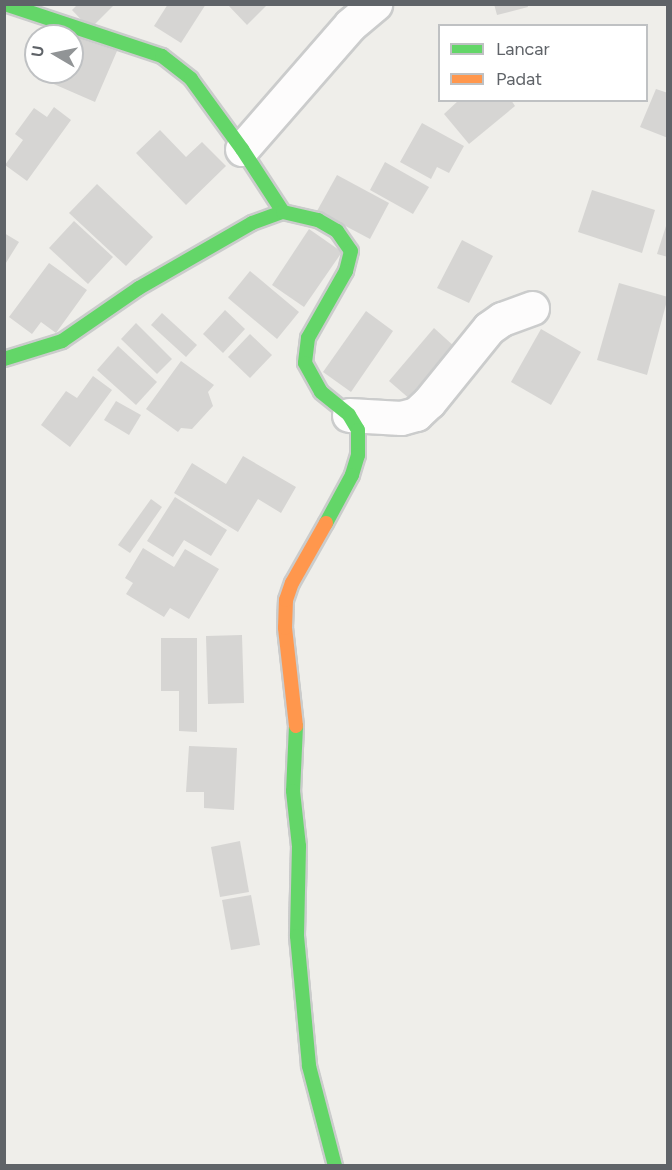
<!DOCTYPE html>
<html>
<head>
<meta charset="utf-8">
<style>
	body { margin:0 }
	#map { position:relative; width:672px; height:1170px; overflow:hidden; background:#efeeea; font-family:Figtree,sans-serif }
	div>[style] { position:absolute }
	.building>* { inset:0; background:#d6d5d3 }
	.roads { filter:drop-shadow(2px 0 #cbcccc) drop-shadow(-2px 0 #cbcccc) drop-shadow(0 2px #cbcccc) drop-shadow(0 -2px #cbcccc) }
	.street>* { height:33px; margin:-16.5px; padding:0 16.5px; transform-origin:16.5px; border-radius:16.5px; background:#fdfcfc }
	.fast>* { height:14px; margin:-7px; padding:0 7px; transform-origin:7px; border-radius:7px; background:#63d668 }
	.slow>* { height:14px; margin:-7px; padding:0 7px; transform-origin:7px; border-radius:7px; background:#ff974d }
	span { translate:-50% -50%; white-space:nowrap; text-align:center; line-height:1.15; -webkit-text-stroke:5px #fff; paint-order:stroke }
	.frame { position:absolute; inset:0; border:6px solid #5f6368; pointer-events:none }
	.legend { position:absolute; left:438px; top:24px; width:210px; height:78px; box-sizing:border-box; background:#fff; border:2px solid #bfc1c3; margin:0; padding:8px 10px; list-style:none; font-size:18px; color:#5f6368 }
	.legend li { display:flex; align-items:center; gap:12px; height:30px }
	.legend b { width:30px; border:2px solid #bfc1c3 }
	.north { position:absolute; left:24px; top:24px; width:60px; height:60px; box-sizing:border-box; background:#fff; border:2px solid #bfc1c3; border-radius:50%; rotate:279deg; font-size:16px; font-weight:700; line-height:24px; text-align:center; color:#5f6368 }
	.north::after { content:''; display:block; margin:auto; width:21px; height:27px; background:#919496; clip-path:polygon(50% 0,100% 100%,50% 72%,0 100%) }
</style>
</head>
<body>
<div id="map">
	<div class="building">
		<i style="clip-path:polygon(78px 4px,115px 4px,90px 29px,72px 10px)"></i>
		<i style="clip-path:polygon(168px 4px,206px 4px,181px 43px,154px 26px)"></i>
		<i style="clip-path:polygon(227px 4px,268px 4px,247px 25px)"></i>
		<i style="clip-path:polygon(494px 4px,527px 4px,528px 7px,497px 15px)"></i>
		<i style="clip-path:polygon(72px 36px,117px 51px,95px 102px,33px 75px,34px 72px,72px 72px)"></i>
		<i style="clip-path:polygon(656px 89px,668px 93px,668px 138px,640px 127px)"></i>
		<i style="clip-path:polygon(459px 100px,511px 100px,515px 106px,469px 144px,444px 114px)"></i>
		<i style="clip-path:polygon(54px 107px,71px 120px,27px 181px,5px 165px,23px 140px,15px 134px,34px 108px,47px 117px)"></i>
		<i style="clip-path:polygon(422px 123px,464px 146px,449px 173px,437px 167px,431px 179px,400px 162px)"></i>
		<i style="clip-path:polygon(160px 130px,186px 157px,202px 142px,226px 166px,186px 205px,136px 153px)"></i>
		<i style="clip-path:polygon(385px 162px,429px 187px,413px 214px,370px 190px)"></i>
		<i style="clip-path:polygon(337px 175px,389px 203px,370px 239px,317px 211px)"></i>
		<i style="clip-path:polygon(97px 184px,153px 237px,126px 266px,69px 213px)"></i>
		<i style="clip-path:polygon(592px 190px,655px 210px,642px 253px,578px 232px)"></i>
		<i style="clip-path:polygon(74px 221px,113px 257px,88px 284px,49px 248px)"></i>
		<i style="clip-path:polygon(667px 223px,668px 223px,668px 257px,657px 254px)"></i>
		<i style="clip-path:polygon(309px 229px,342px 252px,304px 307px,272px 285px)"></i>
		<i style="clip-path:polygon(4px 233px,19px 242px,4px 266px)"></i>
		<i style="clip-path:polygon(462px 240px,493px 256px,469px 303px,437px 288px)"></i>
		<i style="clip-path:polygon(49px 263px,87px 290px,56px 333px,41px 322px,32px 334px,9px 317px)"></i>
		<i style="clip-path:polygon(250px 271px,299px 312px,277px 339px,228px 298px)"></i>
		<i style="clip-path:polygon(619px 283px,668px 297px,647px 375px,597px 360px)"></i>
		<i style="clip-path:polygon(225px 310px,245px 329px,223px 353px,203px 334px)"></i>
		<i style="clip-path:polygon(366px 311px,393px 331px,351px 392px,323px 372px)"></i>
		<i style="clip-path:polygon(162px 313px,197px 345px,186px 357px,151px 325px)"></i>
		<i style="clip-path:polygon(136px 323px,172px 359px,157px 374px,121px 339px)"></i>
		<i style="clip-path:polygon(434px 328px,456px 348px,411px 400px,389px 381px)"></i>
		<i style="clip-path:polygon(541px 329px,581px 352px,551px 405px,511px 382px)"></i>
		<i style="clip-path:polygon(250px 334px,272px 355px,250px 378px,228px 357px)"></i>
		<i style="clip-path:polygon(118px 346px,157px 382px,136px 405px,97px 370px)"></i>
		<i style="clip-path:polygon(181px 361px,214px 385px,208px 392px,213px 406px,192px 429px,181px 428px,178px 432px,146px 409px)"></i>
		<i style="clip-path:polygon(93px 376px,112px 390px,70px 447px,41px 425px,66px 391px,77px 398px)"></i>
		<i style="clip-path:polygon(116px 401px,141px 415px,129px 435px,104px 420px)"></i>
		<i style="clip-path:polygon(243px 456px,296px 487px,281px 513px,258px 499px,238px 532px,174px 493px,192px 463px,226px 484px)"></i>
		<i style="clip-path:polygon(175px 497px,227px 530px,211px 556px,184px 540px,173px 557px,147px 541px)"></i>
		<i style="clip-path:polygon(151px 499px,162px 507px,130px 553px,118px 545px)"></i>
		<i style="clip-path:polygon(143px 548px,174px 567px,185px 549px,219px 569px,189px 619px,170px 608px,164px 617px,126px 594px,133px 583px,125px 578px)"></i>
		<i style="clip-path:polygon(242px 635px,244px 703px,208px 704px,206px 636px)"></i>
		<i style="clip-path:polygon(161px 638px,197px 638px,197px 732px,179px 731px,179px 691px,161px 691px)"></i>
		<i style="clip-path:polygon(189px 746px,237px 748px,234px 810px,204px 808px,204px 792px,186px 792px)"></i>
		<i style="clip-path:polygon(240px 841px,249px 892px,220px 897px,211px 847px)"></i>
		<i style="clip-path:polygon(251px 895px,260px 945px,231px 950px,222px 900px)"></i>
	</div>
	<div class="roads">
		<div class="street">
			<i style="left:242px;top:149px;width:164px;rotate:-48.9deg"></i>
			<i style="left:350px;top:25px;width:33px;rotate:-40deg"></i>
			<i style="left:349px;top:415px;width:52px;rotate:3.3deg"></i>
			<i style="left:401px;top:418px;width:16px;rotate:-15deg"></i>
			<i style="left:416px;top:414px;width:18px;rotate:-43deg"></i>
			<i style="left:429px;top:402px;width:95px;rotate:-51deg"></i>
			<i style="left:489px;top:328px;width:16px;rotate:-35deg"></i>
			<i style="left:502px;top:319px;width:32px;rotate:-20deg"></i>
		</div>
		<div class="fast">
			<i style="left:5px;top:4px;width:165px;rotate:18.3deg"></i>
			<i style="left:162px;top:56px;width:37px;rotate:38deg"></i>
			<i style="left:191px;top:79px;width:87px;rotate:53.9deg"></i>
			<i style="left:242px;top:149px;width:75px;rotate:56.9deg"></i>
			<i style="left:4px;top:359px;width:61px;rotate:-17.2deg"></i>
			<i style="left:62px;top:341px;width:93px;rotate:-34.5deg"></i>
			<i style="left:139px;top:288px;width:130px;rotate:-29.9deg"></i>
			<i style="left:252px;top:223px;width:33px;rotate:-20deg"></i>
			<i style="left:283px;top:212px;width:36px;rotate:13deg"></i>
			<i style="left:318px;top:220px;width:22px;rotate:30deg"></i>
			<i style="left:337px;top:231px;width:24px;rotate:55deg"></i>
			<i style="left:351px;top:251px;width:21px;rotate:104deg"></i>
			<i style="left:346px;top:271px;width:77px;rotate:119.6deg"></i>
			<i style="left:308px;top:338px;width:25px;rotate:97deg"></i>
			<i style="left:305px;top:363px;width:33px;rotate:61deg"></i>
			<i style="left:321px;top:392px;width:36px;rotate:39deg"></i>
			<i style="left:349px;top:415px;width:17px;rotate:59deg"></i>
			<i style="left:358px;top:430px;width:25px;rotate:90deg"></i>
			<i style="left:358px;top:455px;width:21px;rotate:107deg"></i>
			<i style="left:352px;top:475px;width:55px;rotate:118.4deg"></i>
			<i style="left:296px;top:726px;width:65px;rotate:92.6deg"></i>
			<i style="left:293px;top:791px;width:55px;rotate:83.8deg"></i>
			<i style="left:299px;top:846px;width:90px;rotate:91.3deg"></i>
			<i style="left:297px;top:936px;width:131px;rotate:84.7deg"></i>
			<i style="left:309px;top:1066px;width:103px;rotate:75.4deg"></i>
		</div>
		<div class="slow">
			<i style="left:296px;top:726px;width:99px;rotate:-96.4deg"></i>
			<i style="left:285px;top:628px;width:28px;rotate:-88deg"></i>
			<i style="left:286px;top:600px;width:18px;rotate:-71deg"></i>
			<i style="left:292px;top:583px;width:69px;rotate:-60.5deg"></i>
		</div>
	</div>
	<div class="frame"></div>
	<ul class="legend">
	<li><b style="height:8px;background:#63d668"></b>Lancar</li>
	<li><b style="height:8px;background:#ff974d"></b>Padat</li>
	</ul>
	<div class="north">U</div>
</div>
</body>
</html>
